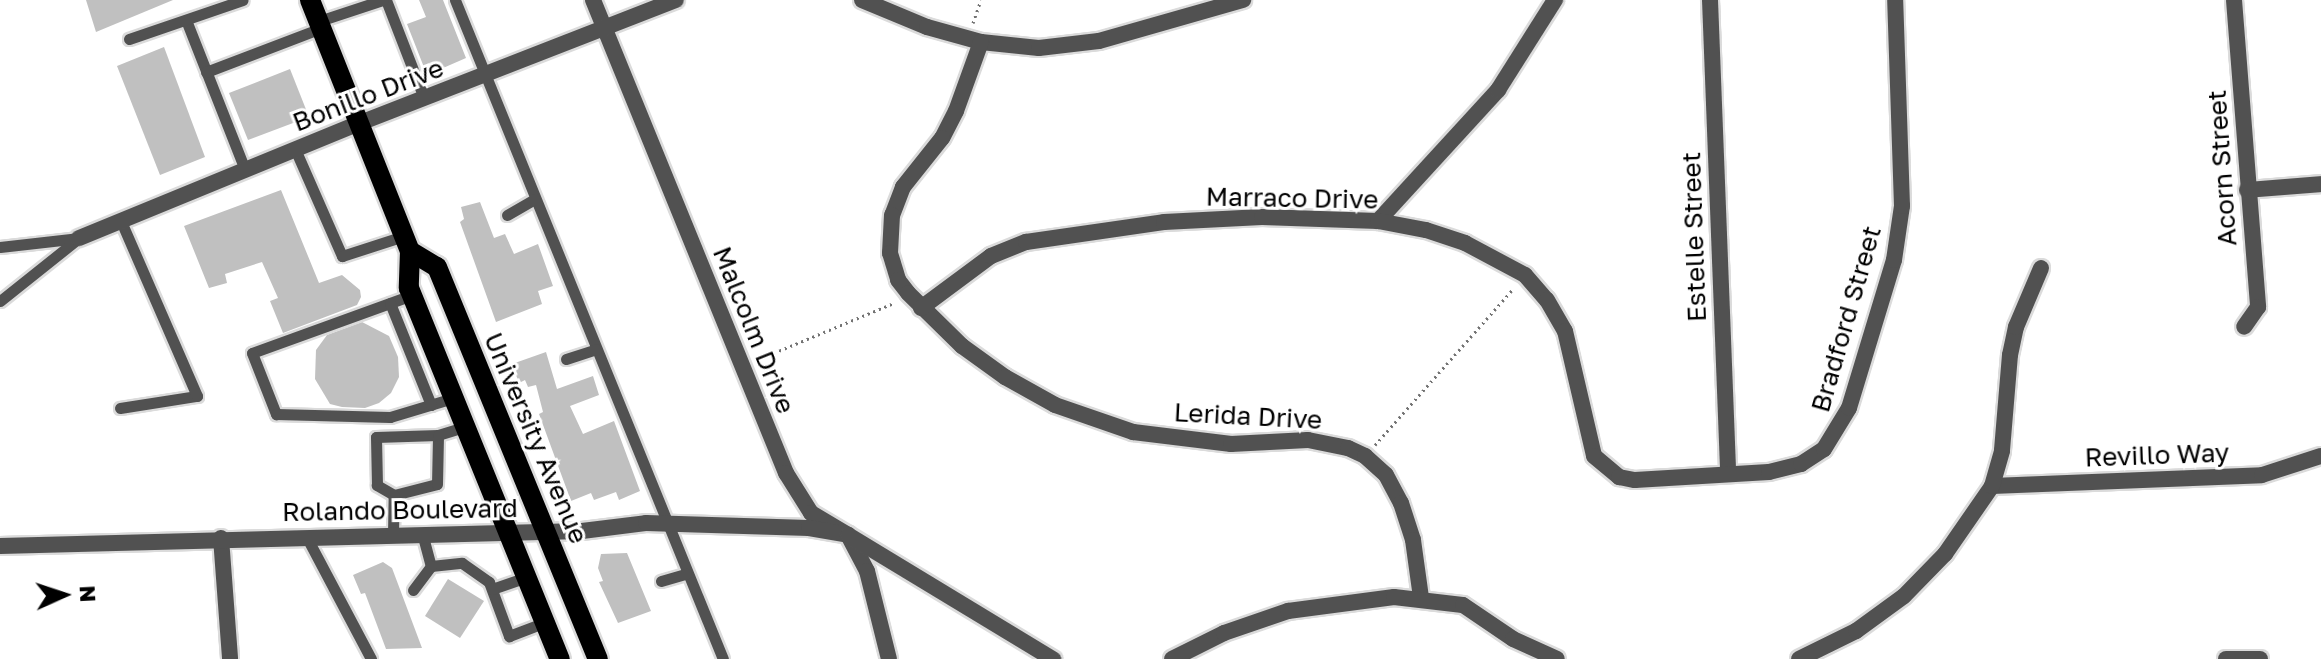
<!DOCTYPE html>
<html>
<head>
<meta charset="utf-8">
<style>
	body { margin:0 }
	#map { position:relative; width:2321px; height:659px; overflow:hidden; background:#fff; font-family:"Golos Text",sans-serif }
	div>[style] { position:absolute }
	.building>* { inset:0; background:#c0c0c0 }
	.path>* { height:3px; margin-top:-1.5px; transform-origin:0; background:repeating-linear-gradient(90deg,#737373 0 2px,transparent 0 6px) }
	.roads { filter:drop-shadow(2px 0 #dbdbdb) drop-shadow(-2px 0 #dbdbdb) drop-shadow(0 2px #dbdbdb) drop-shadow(0 -2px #dbdbdb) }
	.service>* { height:11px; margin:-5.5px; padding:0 5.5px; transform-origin:5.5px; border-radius:5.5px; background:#515151 }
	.minor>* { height:16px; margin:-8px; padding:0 8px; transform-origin:8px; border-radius:8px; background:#515151 }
	.tertiary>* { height:16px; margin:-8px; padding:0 8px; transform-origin:8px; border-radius:8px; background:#515151 }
	.primary>* { height:20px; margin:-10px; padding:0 10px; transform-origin:10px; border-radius:10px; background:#000 }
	span { translate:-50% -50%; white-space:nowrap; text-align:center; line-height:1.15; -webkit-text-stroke:6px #fff; paint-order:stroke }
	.street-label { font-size:26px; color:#000 }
	.north { position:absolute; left:24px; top:555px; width:80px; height:80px; -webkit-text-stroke:6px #fff; paint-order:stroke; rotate:87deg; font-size:22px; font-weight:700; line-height:32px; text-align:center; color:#000 }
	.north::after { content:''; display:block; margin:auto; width:28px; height:36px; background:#000; clip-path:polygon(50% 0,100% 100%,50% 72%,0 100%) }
</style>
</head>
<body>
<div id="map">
	<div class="building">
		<i style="clip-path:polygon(86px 0,173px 0,96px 32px)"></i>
		<i style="clip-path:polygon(419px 0,443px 0,466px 58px,427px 75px,407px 24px,426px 17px)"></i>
		<i style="clip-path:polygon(164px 47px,205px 157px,160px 175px,117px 66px)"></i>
		<i style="clip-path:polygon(290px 69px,309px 117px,248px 140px,229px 93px)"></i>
		<i style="clip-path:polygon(281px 190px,319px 283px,342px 275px,360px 290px,361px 297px,357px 305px,283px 333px,270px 301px,278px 298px,262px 262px,225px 274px,227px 283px,209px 288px,184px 226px)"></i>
		<i style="clip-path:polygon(480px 202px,494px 238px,505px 234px,514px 254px,538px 244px,553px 286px,538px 291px,542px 304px,496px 322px,460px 222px,464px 219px,461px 207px)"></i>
		<i style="clip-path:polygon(362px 322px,389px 336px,398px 357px,399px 377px,391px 393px,379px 403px,365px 408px,342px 407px,330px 404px,315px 379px,316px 350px,327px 335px)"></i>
		<i style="clip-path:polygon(546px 352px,557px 389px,593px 376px,599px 395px,570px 406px,583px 434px,614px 421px,640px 491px,619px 500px,616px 492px,594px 500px,591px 493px,571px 501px,539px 414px,543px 412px,536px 385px,528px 387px,525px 380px,519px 383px,512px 364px)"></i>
		<i style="clip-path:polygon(627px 553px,651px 611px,618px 623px,599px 582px,603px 581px,598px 568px,601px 554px)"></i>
		<i style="clip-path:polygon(383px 562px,392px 568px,422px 648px,386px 649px,365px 593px,361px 594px,353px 575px)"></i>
		<i style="clip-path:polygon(448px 579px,484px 601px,460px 638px,425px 616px)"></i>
	</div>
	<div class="path">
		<i style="left:973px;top:23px;width:24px;rotate:-71deg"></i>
		<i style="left:757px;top:360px;width:148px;rotate:-22.6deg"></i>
		<i style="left:1375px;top:445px;width:208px;rotate:-48.5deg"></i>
	</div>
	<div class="roads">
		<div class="service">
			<i style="left:386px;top:0;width:105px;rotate:68.8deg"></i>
			<i style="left:455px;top:0;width:711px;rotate:67.87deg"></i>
			<i style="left:186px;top:20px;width:161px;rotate:68.5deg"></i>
			<i style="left:319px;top:21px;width:67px;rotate:-18.2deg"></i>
			<i style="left:129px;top:39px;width:120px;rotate:-18.9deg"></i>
			<i style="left:206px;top:72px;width:123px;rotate:-20.9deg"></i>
			<i style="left:295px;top:149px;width:117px;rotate:66.3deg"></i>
			<i style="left:342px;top:256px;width:65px;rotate:-17.9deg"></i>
			<i style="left:507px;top:215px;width:32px;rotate:-30deg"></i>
			<i style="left:0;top:247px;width:80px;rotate:-6.5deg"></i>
			<i style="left:412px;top:295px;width:170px;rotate:160.1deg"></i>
			<i style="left:252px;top:353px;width:66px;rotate:68.5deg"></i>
			<i style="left:276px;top:414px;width:114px;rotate:1.5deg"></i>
			<i style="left:390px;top:417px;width:66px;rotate:-16.8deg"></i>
			<i style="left:0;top:301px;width:101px;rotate:-38.6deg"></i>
			<i style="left:390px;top:303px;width:110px;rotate:68.1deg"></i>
			<i style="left:566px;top:359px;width:32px;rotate:-18deg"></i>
			<i style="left:120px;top:408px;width:78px;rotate:-8.9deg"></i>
			<i style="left:197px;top:396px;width:191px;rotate:-113.5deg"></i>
			<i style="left:394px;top:495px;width:44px;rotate:-14.3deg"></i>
			<i style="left:437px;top:484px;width:49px;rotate:-88.8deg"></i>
			<i style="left:422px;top:533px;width:34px;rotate:75deg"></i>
			<i style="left:431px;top:566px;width:31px;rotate:-6deg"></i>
			<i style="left:462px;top:563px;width:33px;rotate:35deg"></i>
			<i style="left:489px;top:582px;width:58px;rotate:69.7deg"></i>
			<i style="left:509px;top:636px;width:39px;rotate:-21deg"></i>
			<i style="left:393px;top:534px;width:39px;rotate:-89deg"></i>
			<i style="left:394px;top:495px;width:20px;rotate:-150deg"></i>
			<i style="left:377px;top:485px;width:48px;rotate:-91.2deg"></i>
			<i style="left:376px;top:437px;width:62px;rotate:-1.8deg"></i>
			<i style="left:438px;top:435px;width:28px;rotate:-17deg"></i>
			<i style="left:306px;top:536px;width:139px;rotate:62.1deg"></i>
			<i style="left:661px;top:581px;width:26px;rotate:-16deg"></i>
			<i style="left:492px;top:589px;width:36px;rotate:-19deg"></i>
			<i style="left:413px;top:590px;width:30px;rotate:-53deg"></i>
		</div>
		<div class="minor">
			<i style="left:593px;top:0;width:511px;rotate:67.8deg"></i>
			<i style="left:786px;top:473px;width:47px;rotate:58deg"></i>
			<i style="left:811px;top:513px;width:43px;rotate:30.7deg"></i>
			<i style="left:848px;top:535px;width:41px;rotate:62.2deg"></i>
			<i style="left:867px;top:571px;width:91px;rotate:76deg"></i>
			<i style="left:862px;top:0;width:70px;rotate:22.6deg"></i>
			<i style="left:927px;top:27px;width:56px;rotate:15.5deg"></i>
			<i style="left:981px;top:42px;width:58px;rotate:5.9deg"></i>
			<i style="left:1039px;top:48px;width:60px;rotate:-6.7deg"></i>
			<i style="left:1099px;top:41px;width:150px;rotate:-15.9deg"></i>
			<i style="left:1710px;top:0;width:472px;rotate:87.8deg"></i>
			<i style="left:2234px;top:0;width:308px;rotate:85.5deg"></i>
			<i style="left:2258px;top:307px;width:24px;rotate:125deg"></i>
			<i style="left:981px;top:42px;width:73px;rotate:109.9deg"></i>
			<i style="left:956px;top:111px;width:30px;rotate:117deg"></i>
			<i style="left:942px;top:138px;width:63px;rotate:128.5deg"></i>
			<i style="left:903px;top:187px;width:30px;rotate:111deg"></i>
			<i style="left:892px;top:215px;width:38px;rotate:93deg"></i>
			<i style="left:890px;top:253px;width:28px;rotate:73deg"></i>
			<i style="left:898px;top:280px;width:16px;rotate:52deg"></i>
			<i style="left:908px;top:293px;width:76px;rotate:44.5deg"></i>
			<i style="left:962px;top:346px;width:53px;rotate:35.8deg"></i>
			<i style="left:1005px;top:377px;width:57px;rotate:29.2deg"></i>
			<i style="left:1055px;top:405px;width:83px;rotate:19.1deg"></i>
			<i style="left:1133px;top:432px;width:99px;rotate:7deg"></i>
			<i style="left:1231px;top:444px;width:77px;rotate:-3deg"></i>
			<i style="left:1308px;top:440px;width:41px;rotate:11.3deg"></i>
			<i style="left:1348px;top:448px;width:19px;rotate:25deg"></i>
			<i style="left:1365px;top:456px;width:28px;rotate:42deg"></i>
			<i style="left:1386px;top:475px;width:32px;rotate:62deg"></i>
			<i style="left:1401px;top:503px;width:39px;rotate:72deg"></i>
			<i style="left:1413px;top:540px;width:59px;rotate:82.1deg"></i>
			<i style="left:2247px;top:190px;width:74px;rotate:-4.6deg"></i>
			<i style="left:1378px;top:221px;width:178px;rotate:-47.5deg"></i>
			<i style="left:1498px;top:90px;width:107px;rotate:-57.7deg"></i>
			<i style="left:79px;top:238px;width:304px;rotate:-22.3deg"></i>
			<i style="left:360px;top:123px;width:339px;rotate:-21.3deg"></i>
			<i style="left:921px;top:308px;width:87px;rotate:-36.6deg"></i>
			<i style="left:991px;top:256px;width:38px;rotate:-22deg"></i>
			<i style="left:1026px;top:242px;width:139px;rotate:-8.2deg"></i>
			<i style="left:1164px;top:222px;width:98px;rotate:-2.9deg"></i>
			<i style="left:1262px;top:217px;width:116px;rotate:2deg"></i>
			<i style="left:1378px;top:221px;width:49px;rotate:10.6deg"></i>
			<i style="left:1426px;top:230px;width:41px;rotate:18.4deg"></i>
			<i style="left:1465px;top:243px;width:68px;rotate:28.1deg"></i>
			<i style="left:1525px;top:275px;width:33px;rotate:49deg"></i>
			<i style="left:1547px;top:300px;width:36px;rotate:60deg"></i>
			<i style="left:1565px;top:331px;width:128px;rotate:76.9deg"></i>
			<i style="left:1594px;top:456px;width:33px;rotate:40deg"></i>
			<i style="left:1619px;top:477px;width:16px;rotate:11deg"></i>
			<i style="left:1635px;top:480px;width:134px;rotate:-3.4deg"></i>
			<i style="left:1769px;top:472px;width:33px;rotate:-14deg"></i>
			<i style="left:1801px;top:464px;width:27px;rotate:-33deg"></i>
			<i style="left:1824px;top:449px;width:48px;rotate:-58.6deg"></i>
			<i style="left:1849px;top:408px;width:155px;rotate:-73.1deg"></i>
			<i style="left:1894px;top:260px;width:55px;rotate:-81.6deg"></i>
			<i style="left:1902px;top:206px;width:206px;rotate:-91.9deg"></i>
			<i style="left:1992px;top:486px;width:270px;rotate:-2.3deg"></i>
			<i style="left:2262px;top:475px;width:62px;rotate:-17.9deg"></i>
			<i style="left:221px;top:538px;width:121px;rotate:85.7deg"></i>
			<i style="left:1172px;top:659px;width:58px;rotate:-26.6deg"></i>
			<i style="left:1224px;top:633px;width:68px;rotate:-19deg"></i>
			<i style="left:1288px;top:611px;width:107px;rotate:-7.5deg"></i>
			<i style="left:1394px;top:597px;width:69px;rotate:6.6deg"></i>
			<i style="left:1463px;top:605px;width:60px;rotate:34.2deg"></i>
			<i style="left:1513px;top:639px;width:48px;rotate:24.4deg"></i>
			<i style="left:1799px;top:659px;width:64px;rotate:-26.2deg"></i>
			<i style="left:1856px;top:631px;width:59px;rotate:-36.1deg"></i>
			<i style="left:1904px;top:596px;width:59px;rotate:-45.7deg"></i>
			<i style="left:1945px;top:554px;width:83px;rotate:-55.3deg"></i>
			<i style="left:1992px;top:486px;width:37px;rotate:-74deg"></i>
			<i style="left:2002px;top:450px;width:95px;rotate:-85.2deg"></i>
			<i style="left:2010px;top:355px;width:29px;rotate:-78deg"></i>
			<i style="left:2016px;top:327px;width:64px;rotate:-67deg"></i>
			<i style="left:2226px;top:659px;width:34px"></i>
		</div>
		<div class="tertiary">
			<i style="left:0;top:546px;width:582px;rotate:-1.48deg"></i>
			<i style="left:582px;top:531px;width:64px;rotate:-7.1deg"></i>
			<i style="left:646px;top:523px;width:163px;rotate:1.8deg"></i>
			<i style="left:809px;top:528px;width:40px;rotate:10deg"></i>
			<i style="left:848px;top:535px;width:240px;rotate:31.2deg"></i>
		</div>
		<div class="primary">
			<i style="left:310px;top:0;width:270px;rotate:68.3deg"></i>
			<i style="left:410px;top:251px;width:37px;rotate:92deg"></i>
			<i style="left:409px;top:288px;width:401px;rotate:67.9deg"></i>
			<i style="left:410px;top:251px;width:31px;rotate:31deg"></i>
			<i style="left:437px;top:267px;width:424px;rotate:67.7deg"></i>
		</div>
	</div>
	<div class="street-label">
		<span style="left:368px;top:95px;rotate:-21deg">Bonillo Drive</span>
		<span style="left:2222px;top:168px;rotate:-94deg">Acorn Street</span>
		<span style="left:1292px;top:198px;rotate:1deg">Marraco Drive</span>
		<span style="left:1694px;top:237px;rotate:-92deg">Estelle Street</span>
		<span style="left:1846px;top:319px;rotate:-74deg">Bradford Street</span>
		<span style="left:754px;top:330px;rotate:68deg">Malcolm Drive</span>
		<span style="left:1248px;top:416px;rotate:3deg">Lerida Drive</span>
		<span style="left:536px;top:438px;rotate:67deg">University Avenue</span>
		<span style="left:2157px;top:455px;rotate:-2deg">Revillo Way</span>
		<span style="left:400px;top:510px;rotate:-1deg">Rolando Boulevard</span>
	</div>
	<div class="north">N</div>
</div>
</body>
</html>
